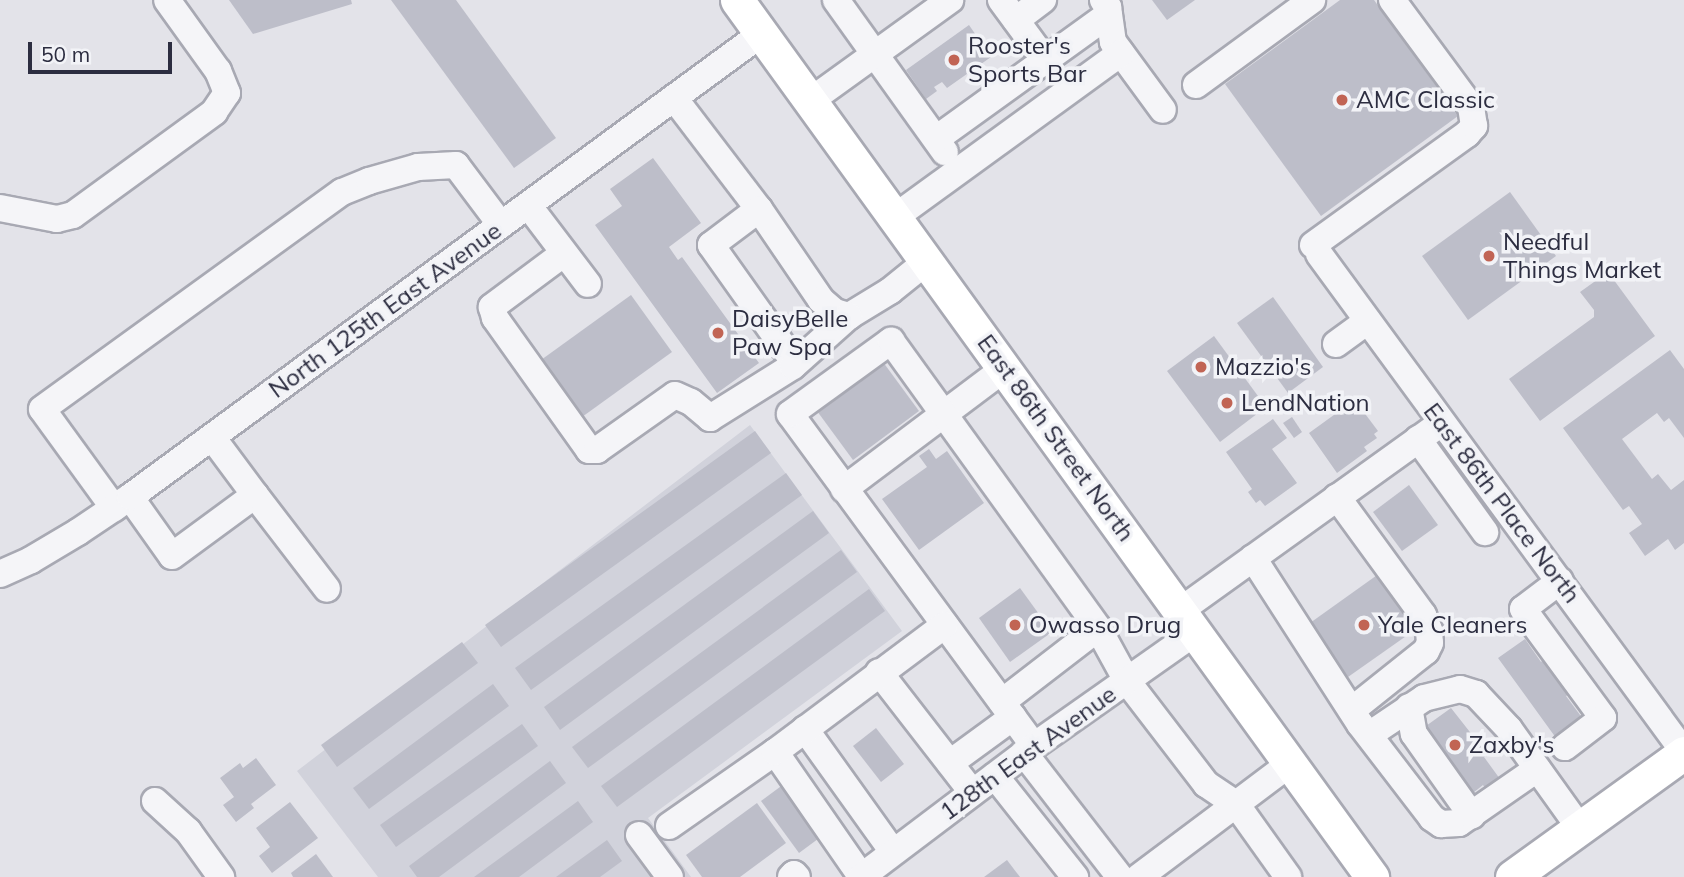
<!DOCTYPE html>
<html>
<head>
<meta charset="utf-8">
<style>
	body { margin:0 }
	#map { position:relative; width:1684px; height:877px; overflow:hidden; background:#e3e3e9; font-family:Mulish,sans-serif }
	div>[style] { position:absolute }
	.built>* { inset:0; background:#d1d2db }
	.building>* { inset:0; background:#bdbec9 }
	.roads { filter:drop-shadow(2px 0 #a8a9b3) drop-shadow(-2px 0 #a8a9b3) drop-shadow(0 2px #a8a9b3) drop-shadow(0 -2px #a8a9b3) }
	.minor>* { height:26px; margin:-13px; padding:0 13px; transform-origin:13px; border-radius:13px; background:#f5f5f8 }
	.major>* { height:33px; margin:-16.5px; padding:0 16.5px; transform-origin:16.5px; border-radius:16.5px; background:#fff }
	.dots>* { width:19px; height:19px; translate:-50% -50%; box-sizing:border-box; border:4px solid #f2f3f7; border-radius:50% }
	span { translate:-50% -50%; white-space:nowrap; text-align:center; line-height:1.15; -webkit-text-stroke:7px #f2f3f7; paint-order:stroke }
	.poi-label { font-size:24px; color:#2c2d40 }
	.left { translate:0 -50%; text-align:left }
	.street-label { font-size:24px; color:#2c2d40 }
	.scale { position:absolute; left:28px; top:42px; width:144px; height:32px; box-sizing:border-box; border:4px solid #2c2d40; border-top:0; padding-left:9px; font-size:21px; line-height:24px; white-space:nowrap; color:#2c2d40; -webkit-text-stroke:5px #f2f3f7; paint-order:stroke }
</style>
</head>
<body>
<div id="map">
	<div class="built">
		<i style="clip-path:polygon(750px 425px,902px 631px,648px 818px,691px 877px,378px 877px,297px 771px)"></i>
	</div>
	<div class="building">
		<i style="clip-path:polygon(229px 0,351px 0,352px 4px,253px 34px)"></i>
		<i style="clip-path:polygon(391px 0,456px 0,556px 138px,514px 168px)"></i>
		<i style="clip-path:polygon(1152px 0,1195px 0,1167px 20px)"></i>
		<i style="clip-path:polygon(1340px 0,1374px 0,1458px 116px,1321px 216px,1225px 84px)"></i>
		<i style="clip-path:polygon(969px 25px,991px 57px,947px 88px,942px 82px,934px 87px,937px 91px,926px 99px,906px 70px)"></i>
		<i style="clip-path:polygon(653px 158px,701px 223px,669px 247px,678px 260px,682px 257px,759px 363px,717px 393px,595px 225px,622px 206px,610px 189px)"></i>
		<i style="clip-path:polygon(1510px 192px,1556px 256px,1468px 320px,1422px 256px)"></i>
		<i style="clip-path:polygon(1608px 272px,1655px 336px,1540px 421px,1509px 379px,1594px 317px,1594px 310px,1580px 292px)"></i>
		<i style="clip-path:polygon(631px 295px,672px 352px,582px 417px,541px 360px)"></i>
		<i style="clip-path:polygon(1273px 297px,1323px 367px,1288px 393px,1237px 323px)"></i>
		<i style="clip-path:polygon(1214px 336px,1266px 407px,1220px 442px,1167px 371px)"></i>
		<i style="clip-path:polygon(1670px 350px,1684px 369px,1684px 438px,1669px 418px,1664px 422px,1657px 413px,1622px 439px,1652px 479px,1658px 474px,1671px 490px,1684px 480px,1684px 543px,1675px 550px,1668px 539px,1645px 556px,1629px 533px,1642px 524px,1629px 506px,1623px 510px,1563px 428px)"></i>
		<i style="clip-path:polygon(883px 362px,919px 411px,853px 460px,817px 411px)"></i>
		<i style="clip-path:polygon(1353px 406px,1357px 410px,1360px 407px,1378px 431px,1374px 434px,1377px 438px,1364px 447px,1367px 451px,1337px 473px,1309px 433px,1338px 412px,1341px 415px)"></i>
		<i style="clip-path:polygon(1292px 417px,1302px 432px,1294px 438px,1283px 423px)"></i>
		<i style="clip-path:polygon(1273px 419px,1287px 438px,1272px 449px,1297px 483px,1265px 506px,1260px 500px,1256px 503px,1248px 492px,1252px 489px,1226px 452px)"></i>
		<i style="clip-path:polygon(755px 431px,771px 453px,501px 647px,485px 625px)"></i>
		<i style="clip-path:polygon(929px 449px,936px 459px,947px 451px,984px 503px,919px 550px,882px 499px,927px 467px,919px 456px)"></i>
		<i style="clip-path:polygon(786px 473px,802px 495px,531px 690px,515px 668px)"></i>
		<i style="clip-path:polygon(1409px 485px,1438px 525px,1402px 551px,1373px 512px)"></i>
		<i style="clip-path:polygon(813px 511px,829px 533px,560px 730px,544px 707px)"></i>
		<i style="clip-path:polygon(841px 550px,857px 572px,588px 768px,572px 747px)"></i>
		<i style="clip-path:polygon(1380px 573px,1419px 627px,1348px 677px,1310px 623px)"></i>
		<i style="clip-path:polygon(1020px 588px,1052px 632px,1010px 662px,979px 618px)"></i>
		<i style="clip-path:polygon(869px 589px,885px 611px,617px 807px,601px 786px)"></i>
		<i style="clip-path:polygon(1525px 639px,1541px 662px,1545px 658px,1571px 693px,1566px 696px,1583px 719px,1556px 738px,1498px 658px)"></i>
		<i style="clip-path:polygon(462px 642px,478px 663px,337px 767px,321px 745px)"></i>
		<i style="clip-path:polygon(493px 684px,509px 706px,369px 809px,353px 788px)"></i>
		<i style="clip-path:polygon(1451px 708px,1488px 755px,1484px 757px,1500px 779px,1486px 790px,1483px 785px,1473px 793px,1464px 781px,1459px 785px,1419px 731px)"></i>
		<i style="clip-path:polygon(522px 724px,538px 746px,396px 847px,380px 825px)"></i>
		<i style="clip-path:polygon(876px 728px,904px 764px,881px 782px,853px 746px)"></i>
		<i style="clip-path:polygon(256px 758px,276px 785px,251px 804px,254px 808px,236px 822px,223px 805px,234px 797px,220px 778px,240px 763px,243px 768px)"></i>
		<i style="clip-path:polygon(550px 761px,566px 783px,439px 877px,417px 877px,409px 866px)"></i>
		<i style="clip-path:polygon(784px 784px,822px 836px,799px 853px,761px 801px)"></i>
		<i style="clip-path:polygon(578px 801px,593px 822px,519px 877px,474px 877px)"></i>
		<i style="clip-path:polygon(290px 802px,318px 838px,272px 873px,259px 856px,270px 847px,256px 828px)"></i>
		<i style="clip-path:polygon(757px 803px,786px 843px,740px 877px,702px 877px,686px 855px)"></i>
		<i style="clip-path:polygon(607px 840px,622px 861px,600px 877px,556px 877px)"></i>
		<i style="clip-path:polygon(316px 854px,333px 877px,293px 877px,291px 873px)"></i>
		<i style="clip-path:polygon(1007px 860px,1020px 877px,984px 877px)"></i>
	</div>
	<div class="roads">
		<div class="minor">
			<i style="left:836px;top:0;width:187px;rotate:54.4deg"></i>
			<i style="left:1001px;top:0;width:74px;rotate:53.7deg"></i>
			<i style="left:1103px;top:0;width:9px;rotate:54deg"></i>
			<i style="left:1108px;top:7px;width:35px;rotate:82deg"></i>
			<i style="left:1113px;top:42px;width:84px;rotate:53.7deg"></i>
			<i style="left:1016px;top:20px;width:34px;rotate:-37deg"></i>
			<i style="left:1196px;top:85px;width:144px;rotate:-36.2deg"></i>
			<i style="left:674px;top:98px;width:140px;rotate:52.6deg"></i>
			<i style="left:759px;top:209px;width:110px;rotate:55.7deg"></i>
			<i style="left:821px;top:300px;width:18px;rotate:41deg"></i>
			<i style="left:835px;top:312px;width:15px;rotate:16deg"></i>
			<i style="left:849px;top:316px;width:48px;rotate:-31.4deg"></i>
			<i style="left:890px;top:291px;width:48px;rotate:-39deg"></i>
			<i style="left:810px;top:101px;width:173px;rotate:-35.8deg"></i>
			<i style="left:936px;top:139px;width:213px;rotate:-35.8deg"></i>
			<i style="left:528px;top:205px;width:99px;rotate:52.8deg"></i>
			<i style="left:0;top:208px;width:58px;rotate:10.9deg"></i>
			<i style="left:57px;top:219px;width:16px;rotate:-14deg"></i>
			<i style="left:73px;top:215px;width:175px;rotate:-36.1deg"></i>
			<i style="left:214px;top:112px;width:23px;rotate:-56deg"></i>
			<i style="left:227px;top:93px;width:24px;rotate:-112deg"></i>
			<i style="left:218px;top:71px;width:87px;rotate:-125.7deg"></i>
			<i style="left:759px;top:209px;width:60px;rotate:143.1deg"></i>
			<i style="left:711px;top:245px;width:145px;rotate:54.6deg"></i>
			<i style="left:895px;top:217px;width:279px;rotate:-36deg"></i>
			<i style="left:1313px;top:245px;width:190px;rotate:-35.8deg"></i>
			<i style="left:1467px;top:134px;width:11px;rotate:-49deg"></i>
			<i style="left:1474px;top:126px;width:19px;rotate:-99deg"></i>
			<i style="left:1471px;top:107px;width:133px;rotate:-126.4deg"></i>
			<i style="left:563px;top:254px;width:89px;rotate:143.3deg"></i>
			<i style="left:492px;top:307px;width:11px;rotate:75deg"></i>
			<i style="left:495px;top:318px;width:162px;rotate:54.5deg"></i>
			<i style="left:589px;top:450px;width:8px"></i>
			<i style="left:597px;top:450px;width:95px;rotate:-35.2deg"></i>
			<i style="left:675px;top:395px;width:17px;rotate:24deg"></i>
			<i style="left:691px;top:402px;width:25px;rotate:40deg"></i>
			<i style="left:710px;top:418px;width:98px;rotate:-32.1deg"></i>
			<i style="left:793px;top:366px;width:75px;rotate:-41.8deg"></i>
			<i style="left:1319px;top:254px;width:617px;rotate:53.76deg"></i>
			<i style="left:1336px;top:344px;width:39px;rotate:-36deg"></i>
			<i style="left:1418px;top:439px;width:115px;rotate:54.2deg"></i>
			<i style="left:844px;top:489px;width:201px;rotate:-36.9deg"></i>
			<i style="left:255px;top:495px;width:118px;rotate:52.5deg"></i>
			<i style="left:130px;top:497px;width:72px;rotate:54.6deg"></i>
			<i style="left:172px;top:556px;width:103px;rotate:-36.3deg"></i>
			<i style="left:255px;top:495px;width:72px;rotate:-126.6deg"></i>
			<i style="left:1337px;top:497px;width:146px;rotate:53.9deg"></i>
			<i style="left:1423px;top:615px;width:16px;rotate:68deg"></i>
			<i style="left:1429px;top:630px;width:13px;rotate:86deg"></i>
			<i style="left:1430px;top:643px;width:9px;rotate:117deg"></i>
			<i style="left:1426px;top:651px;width:95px;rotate:141.4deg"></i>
			<i style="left:114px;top:508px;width:122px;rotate:-126deg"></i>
			<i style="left:42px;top:409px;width:370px;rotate:-35.9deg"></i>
			<i style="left:342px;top:192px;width:29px;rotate:-22deg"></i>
			<i style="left:369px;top:181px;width:51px;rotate:-15.9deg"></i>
			<i style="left:418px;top:167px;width:38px;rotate:-3deg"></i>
			<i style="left:456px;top:165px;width:75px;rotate:53.1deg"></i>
			<i style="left:1253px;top:558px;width:197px;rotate:57.2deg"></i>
			<i style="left:1360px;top:724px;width:118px;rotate:52.5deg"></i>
			<i style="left:1432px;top:818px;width:11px;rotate:34deg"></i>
			<i style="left:1441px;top:824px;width:18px;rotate:-3deg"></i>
			<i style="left:1459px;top:823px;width:95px;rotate:-34.7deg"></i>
			<i style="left:0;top:574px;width:34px;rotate:-24deg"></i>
			<i style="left:31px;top:560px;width:55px;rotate:-30.8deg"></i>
			<i style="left:78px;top:532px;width:63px;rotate:-33.9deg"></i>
			<i style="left:130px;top:497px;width:783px;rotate:-36.27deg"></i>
			<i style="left:1560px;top:581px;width:46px;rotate:142.9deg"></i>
			<i style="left:1523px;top:609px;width:135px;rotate:53.7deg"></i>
			<i style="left:1603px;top:718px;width:48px;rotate:142.7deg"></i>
			<i style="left:1181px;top:610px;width:320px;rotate:-35.7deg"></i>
			<i style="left:879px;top:672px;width:152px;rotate:52.2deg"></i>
			<i style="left:1002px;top:702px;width:121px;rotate:-37.6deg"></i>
			<i style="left:1409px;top:707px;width:27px;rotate:80deg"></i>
			<i style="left:1414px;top:734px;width:100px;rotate:54.7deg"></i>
			<i style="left:805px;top:729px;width:151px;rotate:54.4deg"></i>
			<i style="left:1369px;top:735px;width:66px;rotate:-33.9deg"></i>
			<i style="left:1424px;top:698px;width:37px;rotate:-14deg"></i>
			<i style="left:1460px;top:689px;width:17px;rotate:17deg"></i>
			<i style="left:1476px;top:694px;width:48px;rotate:46.7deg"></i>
			<i style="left:1509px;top:729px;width:122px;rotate:54.4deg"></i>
			<i style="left:1034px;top:746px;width:412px;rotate:-126.3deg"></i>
			<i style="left:790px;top:414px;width:125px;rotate:-35.9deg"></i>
			<i style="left:891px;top:341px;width:354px;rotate:54.2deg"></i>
			<i style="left:1098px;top:628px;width:60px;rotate:61.3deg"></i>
			<i style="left:1127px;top:681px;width:130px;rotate:52.5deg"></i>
			<i style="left:1206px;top:784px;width:36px;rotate:34deg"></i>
			<i style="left:1236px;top:804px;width:90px;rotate:54.5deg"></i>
			<i style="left:1024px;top:753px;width:157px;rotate:52.3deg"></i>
			<i style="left:950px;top:763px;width:78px;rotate:-36.1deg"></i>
			<i style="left:995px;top:776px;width:129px;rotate:51.6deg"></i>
			<i style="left:155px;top:801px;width:45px;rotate:42.3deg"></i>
			<i style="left:188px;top:831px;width:57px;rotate:54.3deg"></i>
			<i style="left:669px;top:826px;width:129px;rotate:-34.9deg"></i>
			<i style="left:639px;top:835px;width:52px;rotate:53.6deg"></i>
			<i style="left:861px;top:876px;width:151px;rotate:-124.7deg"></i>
			<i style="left:775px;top:752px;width:212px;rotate:-36.8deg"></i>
			<i style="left:791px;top:877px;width:4px;rotate:-45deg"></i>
			<i style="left:794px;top:874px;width:4px;rotate:45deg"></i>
			<i style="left:861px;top:877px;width:217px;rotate:-37.1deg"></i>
			<i style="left:1034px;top:746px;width:199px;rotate:-35.2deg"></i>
			<i style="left:1139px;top:877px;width:190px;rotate:-36.9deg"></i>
		</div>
		<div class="major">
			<i style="left:737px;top:0;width:1083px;rotate:54.09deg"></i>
			<i style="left:1512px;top:877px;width:212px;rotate:-35.8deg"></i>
		</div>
	</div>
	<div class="dots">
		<i style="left:954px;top:60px;background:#c16454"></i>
		<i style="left:1342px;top:100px;background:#c16454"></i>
		<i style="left:1489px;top:256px;background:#c16454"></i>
		<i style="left:718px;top:333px;background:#c16454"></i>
		<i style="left:1201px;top:367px;background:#c16454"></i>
		<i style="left:1227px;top:403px;background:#c16454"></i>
		<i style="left:1015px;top:625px;background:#c16454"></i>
		<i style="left:1364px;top:625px;background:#c16454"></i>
		<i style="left:1455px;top:745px;background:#c16454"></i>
	</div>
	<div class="poi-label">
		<span class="left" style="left:968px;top:60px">Rooster's<br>Sports Bar</span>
		<span class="left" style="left:1356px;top:100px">AMC Classic</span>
		<span class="left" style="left:1503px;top:256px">Needful<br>Things Market</span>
		<span class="left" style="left:732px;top:333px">DaisyBelle<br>Paw Spa</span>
		<span class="left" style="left:1215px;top:367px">Mazzio's</span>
		<span class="left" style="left:1241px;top:403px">LendNation</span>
		<span class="left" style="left:1029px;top:625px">Owasso Drug</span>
		<span class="left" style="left:1378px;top:625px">Yale Cleaners</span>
		<span class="left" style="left:1469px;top:745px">Zaxby's</span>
	</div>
	<div class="street-label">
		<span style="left:385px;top:310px;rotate:-36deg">North 125th East Avenue</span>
		<span style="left:1056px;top:438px;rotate:54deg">East 86th Street North</span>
		<span style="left:1502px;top:503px;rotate:53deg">East 86th Place North</span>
		<span style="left:1028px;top:753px;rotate:-36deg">128th East Avenue</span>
	</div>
	<div class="scale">50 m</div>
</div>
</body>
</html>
